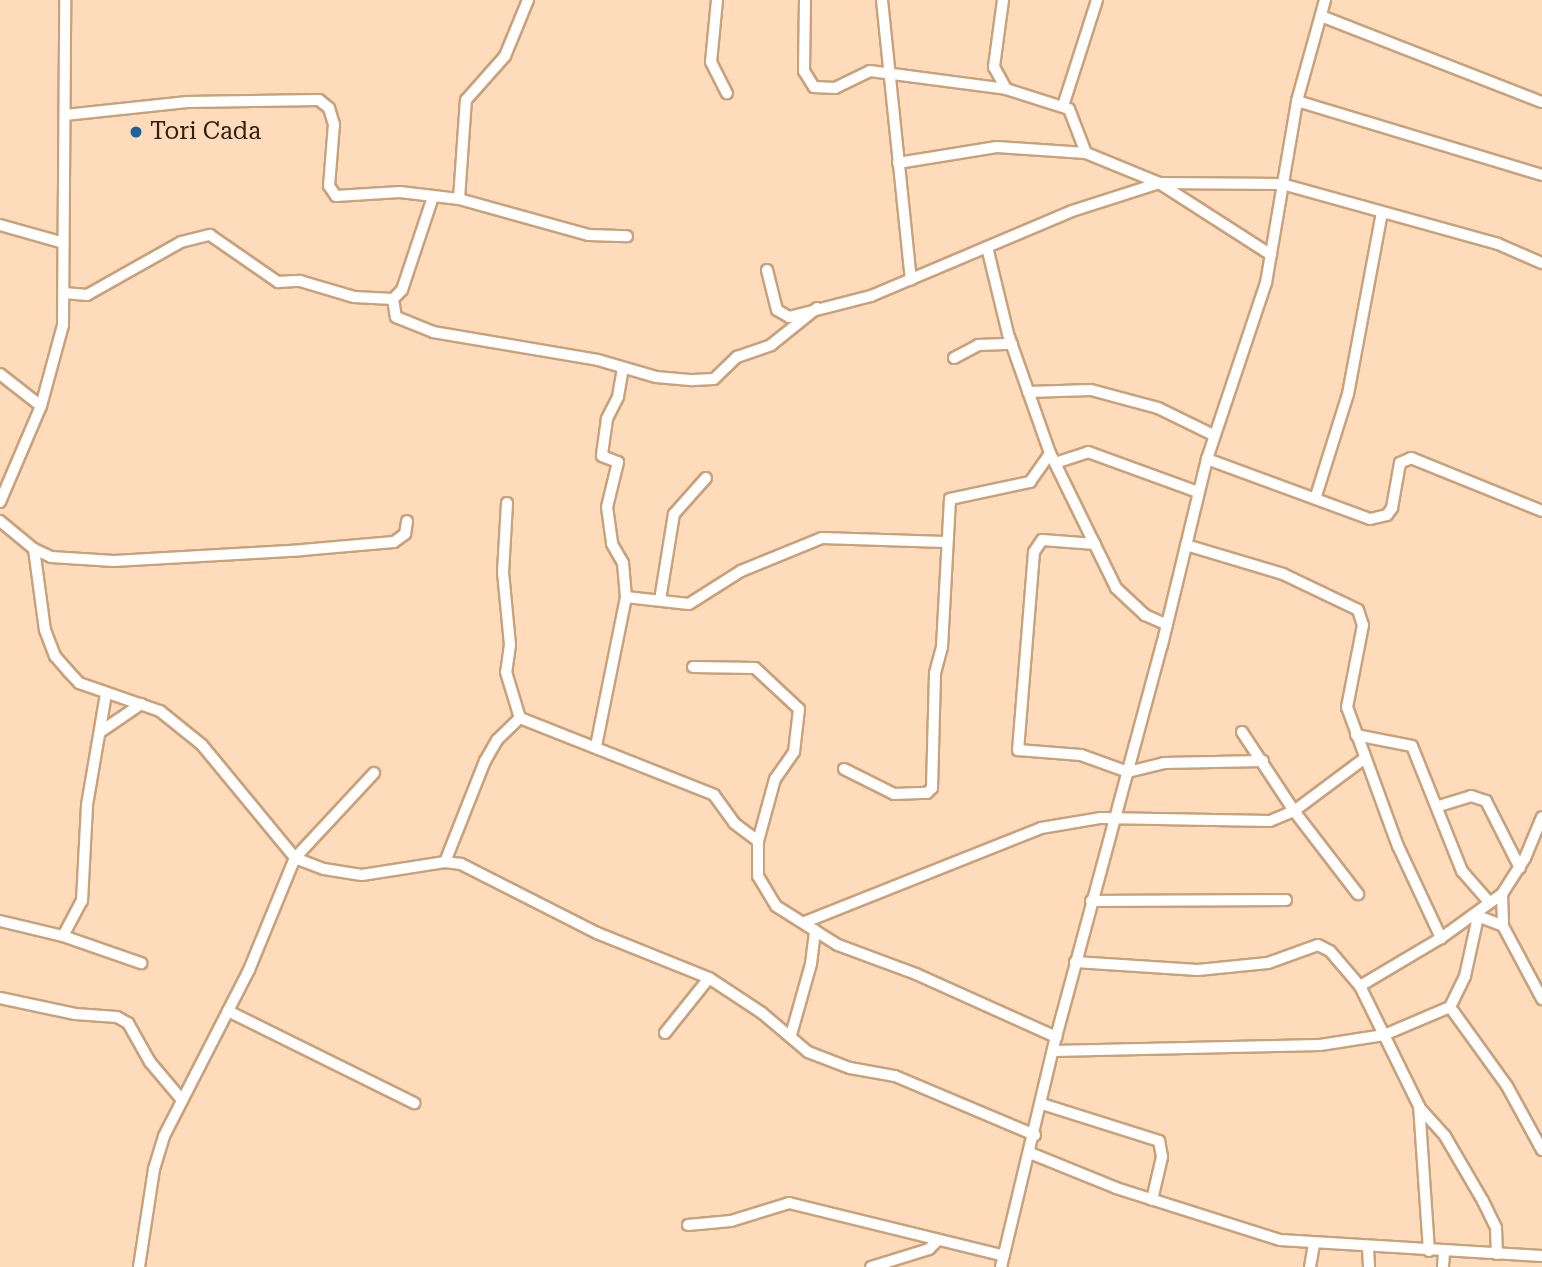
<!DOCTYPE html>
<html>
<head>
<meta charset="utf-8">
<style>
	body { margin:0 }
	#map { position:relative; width:1542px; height:1267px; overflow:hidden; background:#fddbbb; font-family:"Roboto Serif",serif }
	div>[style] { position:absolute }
	.roads { filter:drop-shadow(2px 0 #c9a17a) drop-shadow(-2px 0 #c9a17a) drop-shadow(0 2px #c9a17a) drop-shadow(0 -2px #c9a17a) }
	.minor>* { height:10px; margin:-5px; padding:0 5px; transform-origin:5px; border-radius:5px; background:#fff }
	.dots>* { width:19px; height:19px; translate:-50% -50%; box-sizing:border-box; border:4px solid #fddbbb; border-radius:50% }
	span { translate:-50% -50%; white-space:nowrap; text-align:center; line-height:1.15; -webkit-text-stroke:6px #fddbbb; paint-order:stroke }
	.poi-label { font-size:24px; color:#302011 }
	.left { translate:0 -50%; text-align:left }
</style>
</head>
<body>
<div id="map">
	<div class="roads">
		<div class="minor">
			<i style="left:717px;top:0;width:62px;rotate:95.5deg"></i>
			<i style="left:711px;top:62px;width:35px;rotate:63deg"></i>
			<i style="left:805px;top:0;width:71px;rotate:90.8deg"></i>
			<i style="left:804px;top:71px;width:19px;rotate:58deg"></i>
			<i style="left:814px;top:87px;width:21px;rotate:3deg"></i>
			<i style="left:835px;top:88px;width:39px;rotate:-26deg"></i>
			<i style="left:870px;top:71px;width:137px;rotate:7.5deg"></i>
			<i style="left:882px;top:0;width:281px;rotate:84.1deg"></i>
			<i style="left:1003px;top:0;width:68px;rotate:97.7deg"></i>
			<i style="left:994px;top:67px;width:25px;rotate:61deg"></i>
			<i style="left:1006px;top:89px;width:66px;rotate:17.6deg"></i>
			<i style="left:1069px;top:109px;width:47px;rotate:68.9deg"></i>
			<i style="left:1086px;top:153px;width:79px;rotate:22.3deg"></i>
			<i style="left:1159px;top:183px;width:133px;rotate:32.7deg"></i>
			<i style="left:1321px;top:16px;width:237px;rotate:21.3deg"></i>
			<i style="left:1297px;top:101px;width:256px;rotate:16.8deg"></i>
			<i style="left:1063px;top:106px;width:111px;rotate:-72.2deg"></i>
			<i style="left:65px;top:115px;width:123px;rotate:-6.1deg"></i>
			<i style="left:187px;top:102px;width:132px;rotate:-0.9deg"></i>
			<i style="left:319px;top:100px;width:13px;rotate:39deg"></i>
			<i style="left:329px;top:108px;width:17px;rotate:73deg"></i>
			<i style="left:334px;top:124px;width:62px;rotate:94.6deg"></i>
			<i style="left:329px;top:186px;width:12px;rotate:55deg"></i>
			<i style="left:336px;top:196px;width:64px;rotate:-3.6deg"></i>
			<i style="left:400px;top:192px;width:59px;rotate:6.8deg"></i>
			<i style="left:459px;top:199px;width:135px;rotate:15.5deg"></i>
			<i style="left:589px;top:235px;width:38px;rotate:2deg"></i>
			<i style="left:898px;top:163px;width:100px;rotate:-9.2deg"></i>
			<i style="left:997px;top:147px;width:89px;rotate:3.9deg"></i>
			<i style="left:459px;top:199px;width:99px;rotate:-86deg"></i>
			<i style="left:466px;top:100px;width:59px;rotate:-48.4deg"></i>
			<i style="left:505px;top:56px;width:61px;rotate:-67.7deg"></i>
			<i style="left:0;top:225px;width:66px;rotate:15.7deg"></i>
			<i style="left:987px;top:247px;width:89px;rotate:76.4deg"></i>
			<i style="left:1008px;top:334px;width:126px;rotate:70.6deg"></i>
			<i style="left:1050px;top:453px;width:150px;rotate:63.9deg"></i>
			<i style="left:1116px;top:588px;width:40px;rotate:43deg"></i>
			<i style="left:1145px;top:615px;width:24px;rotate:24deg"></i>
			<i style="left:767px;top:270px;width:41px;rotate:76deg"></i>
			<i style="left:777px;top:310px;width:14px;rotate:30deg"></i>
			<i style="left:789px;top:317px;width:85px;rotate:-14.4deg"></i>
			<i style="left:871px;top:296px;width:218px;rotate:-22.9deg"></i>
			<i style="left:1072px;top:211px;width:91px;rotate:-17.8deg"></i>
			<i style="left:1159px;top:183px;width:123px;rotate:0.5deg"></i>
			<i style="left:1282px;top:184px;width:224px;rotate:15.5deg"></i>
			<i style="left:1498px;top:244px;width:48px;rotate:23.4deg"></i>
			<i style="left:64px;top:293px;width:23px;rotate:5deg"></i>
			<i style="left:87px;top:295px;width:108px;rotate:-29.4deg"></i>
			<i style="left:181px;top:242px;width:30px;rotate:-14deg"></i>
			<i style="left:210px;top:235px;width:83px;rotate:34.7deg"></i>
			<i style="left:278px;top:282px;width:22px;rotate:-3deg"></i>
			<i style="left:300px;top:281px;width:56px;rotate:16.5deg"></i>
			<i style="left:354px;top:297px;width:39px;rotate:3deg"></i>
			<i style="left:393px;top:299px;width:13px;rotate:-45deg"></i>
			<i style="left:402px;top:290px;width:98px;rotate:-71.6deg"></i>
			<i style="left:393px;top:299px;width:18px;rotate:81deg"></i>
			<i style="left:396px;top:317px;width:40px;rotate:22deg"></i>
			<i style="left:433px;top:332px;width:167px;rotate:9.6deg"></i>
			<i style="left:598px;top:360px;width:60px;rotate:16.3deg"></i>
			<i style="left:656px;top:377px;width:37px;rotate:5deg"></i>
			<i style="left:693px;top:380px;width:21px;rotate:-3deg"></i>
			<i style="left:714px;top:379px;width:32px;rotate:-44deg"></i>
			<i style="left:737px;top:357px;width:36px;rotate:-19deg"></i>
			<i style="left:771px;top:345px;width:59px;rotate:-38.8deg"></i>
			<i style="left:954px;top:358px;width:27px;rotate:-28deg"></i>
			<i style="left:978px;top:345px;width:34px;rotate:-2deg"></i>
			<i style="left:623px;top:368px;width:29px;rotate:100deg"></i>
			<i style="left:618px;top:397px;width:25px;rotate:117deg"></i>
			<i style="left:607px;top:419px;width:37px;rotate:98deg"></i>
			<i style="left:602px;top:456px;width:17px;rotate:21deg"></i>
			<i style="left:618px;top:462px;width:46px;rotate:103.7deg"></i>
			<i style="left:607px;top:507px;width:37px;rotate:82deg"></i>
			<i style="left:612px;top:544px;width:22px;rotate:60deg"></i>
			<i style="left:623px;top:563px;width:34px;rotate:85deg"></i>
			<i style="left:0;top:374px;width:52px;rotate:38deg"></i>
			<i style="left:1028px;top:392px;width:63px;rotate:-1.8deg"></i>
			<i style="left:1091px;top:390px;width:69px;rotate:15deg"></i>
			<i style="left:1158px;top:408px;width:61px;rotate:26.1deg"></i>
			<i style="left:1207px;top:459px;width:174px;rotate:20.2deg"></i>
			<i style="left:1370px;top:519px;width:17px;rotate:-13deg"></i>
			<i style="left:1387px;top:515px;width:9px;rotate:-54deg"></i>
			<i style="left:1392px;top:508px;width:46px;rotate:-79.9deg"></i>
			<i style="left:1400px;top:463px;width:12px;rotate:-24deg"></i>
			<i style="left:1411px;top:458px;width:141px;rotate:22deg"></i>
			<i style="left:1055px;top:463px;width:35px;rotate:-18deg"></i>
			<i style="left:1088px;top:452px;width:117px;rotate:20deg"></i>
			<i style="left:1316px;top:496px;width:107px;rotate:-72.6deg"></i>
			<i style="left:1348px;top:394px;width:185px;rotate:-79.4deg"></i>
			<i style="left:0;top:502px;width:104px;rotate:-66.9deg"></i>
			<i style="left:41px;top:406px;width:84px;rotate:-74.8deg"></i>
			<i style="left:63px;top:325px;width:325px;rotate:-89.6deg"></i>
			<i style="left:507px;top:503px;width:69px;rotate:93.3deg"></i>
			<i style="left:503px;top:572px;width:73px;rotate:84.5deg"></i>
			<i style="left:510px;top:645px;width:27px;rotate:98deg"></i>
			<i style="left:506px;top:672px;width:48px;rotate:73.1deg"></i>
			<i style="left:0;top:521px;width:44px;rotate:39.5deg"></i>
			<i style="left:34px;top:549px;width:82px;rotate:82.3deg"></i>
			<i style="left:45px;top:630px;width:28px;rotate:69deg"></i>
			<i style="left:55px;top:656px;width:20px;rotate:49deg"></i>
			<i style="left:68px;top:671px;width:16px;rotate:47deg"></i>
			<i style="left:79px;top:683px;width:86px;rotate:19.1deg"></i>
			<i style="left:160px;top:711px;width:54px;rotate:39deg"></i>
			<i style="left:202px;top:745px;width:146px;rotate:50.5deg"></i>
			<i style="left:295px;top:858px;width:31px;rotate:21deg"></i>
			<i style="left:324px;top:869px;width:38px;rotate:9deg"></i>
			<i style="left:362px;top:875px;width:84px;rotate:-8.9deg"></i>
			<i style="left:445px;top:862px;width:16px;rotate:7deg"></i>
			<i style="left:461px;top:864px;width:153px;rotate:26.9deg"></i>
			<i style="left:597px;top:933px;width:121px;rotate:21.9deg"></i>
			<i style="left:709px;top:978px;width:64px;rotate:33.4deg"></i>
			<i style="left:762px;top:1013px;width:60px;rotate:40.3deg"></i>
			<i style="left:808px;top:1052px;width:45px;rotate:20.9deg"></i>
			<i style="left:850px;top:1068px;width:46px;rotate:10.1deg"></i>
			<i style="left:895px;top:1076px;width:152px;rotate:22.9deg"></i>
			<i style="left:1095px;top:544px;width:53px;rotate:-175.7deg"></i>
			<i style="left:1042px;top:540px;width:14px;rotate:124deg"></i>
			<i style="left:1034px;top:552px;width:199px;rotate:94.6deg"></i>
			<i style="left:1018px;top:750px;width:63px;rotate:4.5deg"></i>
			<i style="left:1081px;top:755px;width:50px;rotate:19.9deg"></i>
			<i style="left:1128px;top:772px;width:37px;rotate:-14deg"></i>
			<i style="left:1164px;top:763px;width:99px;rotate:-1.2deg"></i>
			<i style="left:1186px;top:545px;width:101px;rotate:16.6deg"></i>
			<i style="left:1283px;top:574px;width:83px;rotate:25.6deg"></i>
			<i style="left:1358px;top:610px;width:16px;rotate:72deg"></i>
			<i style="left:1363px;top:625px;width:84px;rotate:101deg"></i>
			<i style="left:1347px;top:707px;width:148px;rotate:69.9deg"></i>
			<i style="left:1398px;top:846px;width:102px;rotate:64.9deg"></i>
			<i style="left:34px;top:549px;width:19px;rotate:25deg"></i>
			<i style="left:51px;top:557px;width:63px;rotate:3.6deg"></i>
			<i style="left:114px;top:561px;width:188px;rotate:-3.3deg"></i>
			<i style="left:302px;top:550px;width:92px;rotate:-5deg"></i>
			<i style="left:394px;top:542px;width:14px;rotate:-36deg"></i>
			<i style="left:405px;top:534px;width:13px;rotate:-81deg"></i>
			<i style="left:660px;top:600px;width:87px;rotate:-80.8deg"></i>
			<i style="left:674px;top:514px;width:48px;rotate:-48.4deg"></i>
			<i style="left:693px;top:667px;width:62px;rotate:0.9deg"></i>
			<i style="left:755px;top:668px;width:60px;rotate:43deg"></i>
			<i style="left:799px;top:709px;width:43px;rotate:96.6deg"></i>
			<i style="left:794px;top:752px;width:33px;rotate:125deg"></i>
			<i style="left:775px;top:779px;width:64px;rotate:105.3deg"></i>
			<i style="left:758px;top:841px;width:35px;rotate:90deg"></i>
			<i style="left:758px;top:876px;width:35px;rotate:59deg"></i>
			<i style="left:776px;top:906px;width:73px;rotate:32.2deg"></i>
			<i style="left:838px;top:945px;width:83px;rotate:20.4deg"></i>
			<i style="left:916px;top:974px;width:154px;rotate:24.2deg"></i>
			<i style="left:100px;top:732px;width:50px;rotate:-34.3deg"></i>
			<i style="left:1242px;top:732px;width:95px;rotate:56.6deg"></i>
			<i style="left:1294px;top:811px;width:89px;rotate:-36.7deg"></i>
			<i style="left:1356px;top:735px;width:57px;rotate:11.1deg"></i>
			<i style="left:1412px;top:746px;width:135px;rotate:68.2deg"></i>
			<i style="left:1462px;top:871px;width:41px;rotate:48.9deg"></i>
			<i style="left:596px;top:746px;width:152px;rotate:-78.6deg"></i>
			<i style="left:626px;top:597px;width:63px;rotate:6.3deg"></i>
			<i style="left:689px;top:604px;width:62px;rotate:-32.4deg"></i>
			<i style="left:741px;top:571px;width:87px;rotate:-22.2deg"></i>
			<i style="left:822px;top:538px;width:123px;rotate:1.9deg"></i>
			<i style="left:844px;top:769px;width:56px;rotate:26.6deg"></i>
			<i style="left:894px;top:794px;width:33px;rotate:-2deg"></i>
			<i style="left:927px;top:793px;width:7px;rotate:-45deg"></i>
			<i style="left:932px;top:788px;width:115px;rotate:-88.5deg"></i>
			<i style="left:935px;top:673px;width:27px;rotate:-75deg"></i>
			<i style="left:942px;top:647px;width:148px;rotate:-86.9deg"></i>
			<i style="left:950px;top:499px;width:82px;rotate:-12deg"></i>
			<i style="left:1030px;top:482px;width:35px;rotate:-55deg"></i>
			<i style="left:1439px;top:806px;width:34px;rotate:-17deg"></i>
			<i style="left:1471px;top:796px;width:16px;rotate:18deg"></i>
			<i style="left:1486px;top:801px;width:75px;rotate:63.1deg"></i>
			<i style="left:445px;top:862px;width:109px;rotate:-68.4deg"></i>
			<i style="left:485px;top:761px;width:24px;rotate:-60deg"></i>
			<i style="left:497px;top:740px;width:32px;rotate:-44deg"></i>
			<i style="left:520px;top:718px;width:209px;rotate:21.6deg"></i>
			<i style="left:714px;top:795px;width:34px;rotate:54deg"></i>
			<i style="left:734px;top:823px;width:30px;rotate:37deg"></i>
			<i style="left:1502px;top:894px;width:32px;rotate:88deg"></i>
			<i style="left:1503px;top:926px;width:83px;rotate:61.9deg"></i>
			<i style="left:1091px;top:901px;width:195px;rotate:-0.3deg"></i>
			<i style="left:1475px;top:915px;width:30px;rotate:21deg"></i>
			<i style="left:0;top:921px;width:65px;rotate:13.4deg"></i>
			<i style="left:63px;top:936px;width:83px;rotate:19.1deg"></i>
			<i style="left:805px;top:922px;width:254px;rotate:-21.7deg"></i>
			<i style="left:1041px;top:828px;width:61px;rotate:-9.5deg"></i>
			<i style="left:1101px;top:818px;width:169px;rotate:1deg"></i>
			<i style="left:1270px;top:821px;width:26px;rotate:-23deg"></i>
			<i style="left:1294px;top:811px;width:105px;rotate:52.4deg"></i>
			<i style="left:63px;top:936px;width:40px;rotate:-62deg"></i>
			<i style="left:82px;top:901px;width:96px;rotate:-87deg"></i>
			<i style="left:87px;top:805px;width:113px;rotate:-80.3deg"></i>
			<i style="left:1075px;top:962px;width:123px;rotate:3.7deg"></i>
			<i style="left:1198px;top:970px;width:70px;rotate:-5.7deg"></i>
			<i style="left:1268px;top:963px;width:53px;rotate:-19.8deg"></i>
			<i style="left:1318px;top:945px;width:13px;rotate:27deg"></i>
			<i style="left:1330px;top:951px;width:46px;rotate:49.4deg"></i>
			<i style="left:0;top:998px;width:77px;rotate:12deg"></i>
			<i style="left:75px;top:1014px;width:42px;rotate:4.1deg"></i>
			<i style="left:117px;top:1017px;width:13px;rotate:29deg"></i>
			<i style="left:128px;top:1023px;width:45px;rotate:60.6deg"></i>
			<i style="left:150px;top:1062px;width:50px;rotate:49.9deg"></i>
			<i style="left:1450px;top:1007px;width:97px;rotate:54.2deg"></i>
			<i style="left:1507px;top:1086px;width:73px;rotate:61.3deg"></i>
			<i style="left:228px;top:1011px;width:208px;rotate:26.3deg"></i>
			<i style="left:665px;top:1033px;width:70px;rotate:-51.3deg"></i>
			<i style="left:791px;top:1035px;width:74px;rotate:-74.3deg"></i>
			<i style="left:811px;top:964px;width:34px;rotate:-83deg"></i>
			<i style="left:1053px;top:1051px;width:267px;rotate:-1.3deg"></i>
			<i style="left:1320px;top:1045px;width:65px;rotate:-8.9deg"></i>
			<i style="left:1384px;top:1035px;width:72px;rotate:-23deg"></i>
			<i style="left:1450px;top:1007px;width:34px;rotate:-64deg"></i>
			<i style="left:1465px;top:976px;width:60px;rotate:-77.6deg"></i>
			<i style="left:1042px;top:1104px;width:123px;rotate:17.5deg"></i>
			<i style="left:1159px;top:1141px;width:16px;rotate:79deg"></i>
			<i style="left:1162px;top:1157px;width:44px;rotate:103.1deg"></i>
			<i style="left:1419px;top:1107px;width:39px;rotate:48deg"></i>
			<i style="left:1445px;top:1136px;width:75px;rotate:59.7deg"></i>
			<i style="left:1483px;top:1201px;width:30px;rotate:64deg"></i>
			<i style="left:1496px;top:1228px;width:26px;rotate:88deg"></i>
			<i style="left:1030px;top:1153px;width:93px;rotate:22.1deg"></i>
			<i style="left:1116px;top:1188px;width:172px;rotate:17.6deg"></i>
			<i style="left:1280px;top:1240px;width:262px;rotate:3.5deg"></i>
			<i style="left:688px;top:1225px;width:43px;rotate:-5.3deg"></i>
			<i style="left:731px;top:1221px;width:61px;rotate:-17.2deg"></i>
			<i style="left:789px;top:1203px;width:221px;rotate:13.8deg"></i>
			<i style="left:1368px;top:1248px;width:19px;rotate:87deg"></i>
			<i style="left:1429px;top:1251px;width:145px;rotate:-93.9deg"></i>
			<i style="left:1419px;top:1106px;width:134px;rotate:-116.2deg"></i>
			<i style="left:1360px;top:986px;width:94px;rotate:-30.7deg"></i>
			<i style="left:1441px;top:938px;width:75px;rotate:-35.8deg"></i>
			<i style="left:1502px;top:894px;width:43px;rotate:-57.4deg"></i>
			<i style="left:1525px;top:858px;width:44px;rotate:-67.5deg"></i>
			<i style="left:139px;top:1267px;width:99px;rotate:-81.3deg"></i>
			<i style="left:154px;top:1169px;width:34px;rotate:-73deg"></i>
			<i style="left:164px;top:1136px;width:186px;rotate:-62.9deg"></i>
			<i style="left:249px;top:970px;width:121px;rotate:-67.7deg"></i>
			<i style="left:295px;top:858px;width:116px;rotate:-47.1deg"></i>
			<i style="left:871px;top:1267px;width:61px;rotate:-17.2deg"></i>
			<i style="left:929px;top:1249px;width:10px;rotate:-45deg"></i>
			<i style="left:1001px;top:1267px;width:236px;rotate:-76.6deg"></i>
			<i style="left:1056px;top:1037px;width:406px;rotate:-74.9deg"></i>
			<i style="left:1162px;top:645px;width:191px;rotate:-76.4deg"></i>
			<i style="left:1207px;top:459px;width:186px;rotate:-71.5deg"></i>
			<i style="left:1266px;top:283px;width:185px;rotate:-80.3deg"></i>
			<i style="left:1297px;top:101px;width:105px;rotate:-74.5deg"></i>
			<i style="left:1310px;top:1267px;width:22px;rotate:-80deg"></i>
			<i style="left:1443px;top:1267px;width:16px;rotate:-86deg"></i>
		</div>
	</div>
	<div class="dots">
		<i style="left:136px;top:132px;background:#1d6398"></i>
	</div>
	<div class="poi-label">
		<span class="left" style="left:150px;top:132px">Tori Cada</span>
	</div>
</div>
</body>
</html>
